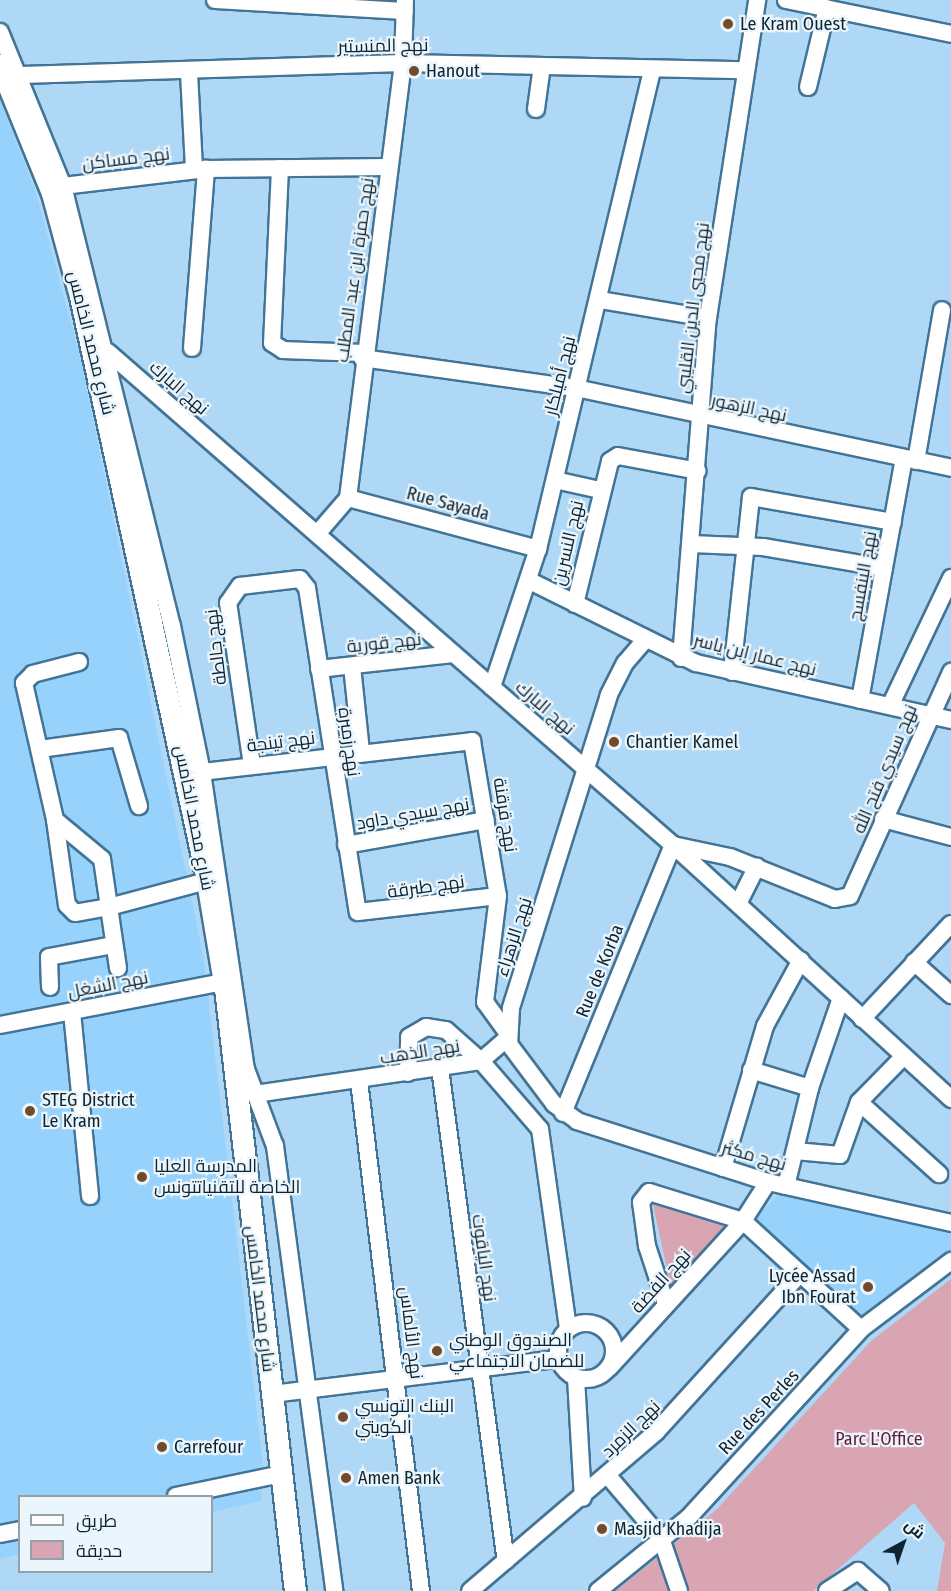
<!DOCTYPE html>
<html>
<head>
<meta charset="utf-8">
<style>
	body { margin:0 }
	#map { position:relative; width:951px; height:1591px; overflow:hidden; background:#afd8f6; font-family:"Fira Sans Condensed",Cairo,sans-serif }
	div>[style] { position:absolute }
	.built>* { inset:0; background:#96d2fc }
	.green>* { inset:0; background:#d9a5b3 }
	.roads { filter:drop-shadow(2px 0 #437496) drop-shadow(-2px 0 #437496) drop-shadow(0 2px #437496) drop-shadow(0 -2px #437496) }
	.minor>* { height:16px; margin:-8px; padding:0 8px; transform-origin:8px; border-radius:8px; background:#fff }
	.minor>.ring { margin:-8px; padding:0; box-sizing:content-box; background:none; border:16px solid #fff; border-radius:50% }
	.major>* { height:21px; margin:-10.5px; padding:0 10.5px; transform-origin:10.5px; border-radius:10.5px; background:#fff }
	.dots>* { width:16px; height:16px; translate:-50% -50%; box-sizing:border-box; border:3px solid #eaf5fc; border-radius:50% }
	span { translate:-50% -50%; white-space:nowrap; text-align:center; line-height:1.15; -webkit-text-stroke:4.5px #eaf5fc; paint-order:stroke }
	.poi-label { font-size:18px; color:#0e2330 }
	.left { translate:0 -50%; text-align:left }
	.right { translate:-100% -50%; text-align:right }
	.street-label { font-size:18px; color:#0e2330 }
	.park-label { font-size:18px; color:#661a39 }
	.legend { position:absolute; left:18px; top:1495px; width:195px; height:78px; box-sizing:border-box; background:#eaf5fc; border:2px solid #92a1aa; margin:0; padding:8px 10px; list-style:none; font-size:18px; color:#0e2330 }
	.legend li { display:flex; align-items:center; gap:12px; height:30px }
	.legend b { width:30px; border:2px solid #92a1aa }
	.north { position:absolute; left:873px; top:1513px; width:60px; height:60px; -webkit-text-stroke:4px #eaf5fc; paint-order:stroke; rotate:40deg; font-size:16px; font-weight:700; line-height:24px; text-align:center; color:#0e2330 }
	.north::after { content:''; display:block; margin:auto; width:21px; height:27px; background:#0e2330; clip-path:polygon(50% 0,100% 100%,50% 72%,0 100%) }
</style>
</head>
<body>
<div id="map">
	<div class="built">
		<i style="clip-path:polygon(0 100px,36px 193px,81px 361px,204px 961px,262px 1457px,261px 1501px,212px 1512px,212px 1496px,20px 1496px,19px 1554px,0 1559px)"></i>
		<i style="clip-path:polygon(783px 1190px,951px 1225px,951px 1252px,866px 1323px,753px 1220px)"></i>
	</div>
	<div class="green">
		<i style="clip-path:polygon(651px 1196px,732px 1222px,671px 1287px)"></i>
		<i style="clip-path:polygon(951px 1279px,951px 1591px,937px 1591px,945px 1543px,914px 1503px,813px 1591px,616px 1591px,717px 1509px,871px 1341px)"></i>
	</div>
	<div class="roads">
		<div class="minor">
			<i style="left:215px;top:0;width:190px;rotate:3.3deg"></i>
			<i style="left:786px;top:0;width:168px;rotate:11.6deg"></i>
			<i style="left:0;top:32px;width:166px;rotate:67.8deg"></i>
			<i style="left:63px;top:186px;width:453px;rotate:76.1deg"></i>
			<i style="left:172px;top:626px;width:149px;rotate:78.4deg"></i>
			<i style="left:202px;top:772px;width:300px;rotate:81.6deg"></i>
			<i style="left:246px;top:1069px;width:82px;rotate:69.4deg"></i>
			<i style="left:275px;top:1146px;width:449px;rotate:82.4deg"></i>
			<i style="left:189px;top:73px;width:97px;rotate:87deg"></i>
			<i style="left:21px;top:75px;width:382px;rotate:-1.8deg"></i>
			<i style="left:403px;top:63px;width:342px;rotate:1.2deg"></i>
			<i style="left:808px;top:87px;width:81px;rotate:-76.5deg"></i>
			<i style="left:536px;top:109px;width:43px;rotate:-82.1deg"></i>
			<i style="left:280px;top:168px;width:175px;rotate:92.6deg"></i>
			<i style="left:272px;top:343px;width:13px;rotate:32deg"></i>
			<i style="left:283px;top:350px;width:80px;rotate:2.1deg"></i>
			<i style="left:63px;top:186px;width:144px;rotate:-6.8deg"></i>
			<i style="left:206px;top:169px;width:182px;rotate:-0.6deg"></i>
			<i style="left:600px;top:300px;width:109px;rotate:9.5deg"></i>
			<i style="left:192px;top:348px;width:180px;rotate:-85.5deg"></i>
			<i style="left:108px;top:352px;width:750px;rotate:41.11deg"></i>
			<i style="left:673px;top:845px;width:377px;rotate:42.4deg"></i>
			<i style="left:362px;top:358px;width:216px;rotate:8deg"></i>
			<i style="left:576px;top:388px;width:383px;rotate:12deg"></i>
			<i style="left:916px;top:461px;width:153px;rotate:-80.2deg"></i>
			<i style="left:555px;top:480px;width:46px;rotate:12.5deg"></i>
			<i style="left:348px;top:498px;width:197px;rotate:15deg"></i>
			<i style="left:317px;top:534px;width:48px;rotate:-49.3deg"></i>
			<i style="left:348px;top:498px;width:438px;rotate:-82.8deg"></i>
			<i style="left:403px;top:63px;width:63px;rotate:-88.2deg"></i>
			<i style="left:691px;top:544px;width:72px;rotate:2.4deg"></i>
			<i style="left:763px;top:547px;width:123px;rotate:9.8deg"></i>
			<i style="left:530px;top:581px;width:185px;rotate:26.3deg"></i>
			<i style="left:696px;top:663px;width:261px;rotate:12.6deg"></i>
			<i style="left:575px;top:604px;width:147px;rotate:-76.2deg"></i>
			<i style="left:610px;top:461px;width:9px;rotate:-32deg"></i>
			<i style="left:618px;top:456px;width:81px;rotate:10.6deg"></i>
			<i style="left:645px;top:640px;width:30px;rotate:131deg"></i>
			<i style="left:625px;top:663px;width:36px;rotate:117deg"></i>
			<i style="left:609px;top:695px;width:328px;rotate:107.4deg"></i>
			<i style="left:511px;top:1008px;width:36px;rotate:93deg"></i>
			<i style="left:509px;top:1044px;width:75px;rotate:53.1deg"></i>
			<i style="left:554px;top:1104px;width:29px;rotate:36deg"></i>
			<i style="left:577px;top:1121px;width:201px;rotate:17.7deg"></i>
			<i style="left:768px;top:1182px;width:188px;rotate:12.6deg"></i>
			<i style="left:681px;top:658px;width:341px;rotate:-85.5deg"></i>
			<i style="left:708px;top:318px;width:322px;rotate:-81.2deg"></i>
			<i style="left:79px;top:662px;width:48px;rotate:165.4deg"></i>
			<i style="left:33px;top:674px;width:13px;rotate:135deg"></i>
			<i style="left:24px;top:683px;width:140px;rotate:77.2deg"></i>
			<i style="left:55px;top:820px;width:61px;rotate:39.7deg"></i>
			<i style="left:102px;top:859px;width:49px;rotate:81.7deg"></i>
			<i style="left:109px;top:907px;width:101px;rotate:-14.9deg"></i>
			<i style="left:352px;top:666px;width:86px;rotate:84deg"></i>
			<i style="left:319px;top:669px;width:135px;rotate:-6.4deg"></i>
			<i style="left:732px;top:672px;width:176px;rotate:-83.8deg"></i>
			<i style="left:751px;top:497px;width:144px;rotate:10deg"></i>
			<i style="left:492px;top:687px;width:145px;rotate:-71.6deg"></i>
			<i style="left:538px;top:549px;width:492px;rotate:-76.6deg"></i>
			<i style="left:860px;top:700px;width:245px;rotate:-79.7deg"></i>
			<i style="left:890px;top:706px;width:142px;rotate:-64.5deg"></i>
			<i style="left:40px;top:749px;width:80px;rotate:-7.9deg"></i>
			<i style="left:119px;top:738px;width:71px;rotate:73.6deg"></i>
			<i style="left:252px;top:765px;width:164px;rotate:-98.4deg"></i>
			<i style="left:228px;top:603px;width:21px;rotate:-55deg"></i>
			<i style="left:240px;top:586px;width:60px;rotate:-6.7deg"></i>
			<i style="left:300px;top:579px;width:11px;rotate:52deg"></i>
			<i style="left:307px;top:588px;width:328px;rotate:81.1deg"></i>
			<i style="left:358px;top:912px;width:141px;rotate:-6.5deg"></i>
			<i style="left:202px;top:772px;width:272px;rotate:-6.5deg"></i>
			<i style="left:472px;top:741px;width:157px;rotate:80.5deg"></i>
			<i style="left:498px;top:896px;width:107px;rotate:97deg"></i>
			<i style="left:485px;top:1002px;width:37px;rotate:54deg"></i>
			<i style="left:883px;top:819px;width:70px;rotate:14.8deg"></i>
			<i style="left:55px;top:820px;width:86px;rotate:82deg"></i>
			<i style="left:67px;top:905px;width:11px;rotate:45deg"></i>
			<i style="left:75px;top:913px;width:35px;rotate:-10deg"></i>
			<i style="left:109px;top:907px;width:62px;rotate:81.6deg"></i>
			<i style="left:346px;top:845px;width:142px;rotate:-10.1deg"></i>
			<i style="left:738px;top:904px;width:42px;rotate:-63.4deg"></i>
			<i style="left:914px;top:962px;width:50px;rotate:41.7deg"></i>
			<i style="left:50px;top:987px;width:30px;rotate:-92deg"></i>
			<i style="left:49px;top:957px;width:66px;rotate:-10.5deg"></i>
			<i style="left:72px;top:1012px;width:185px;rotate:84.4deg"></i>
			<i style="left:862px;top:1019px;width:130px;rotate:-46.9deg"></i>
			<i style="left:0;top:1025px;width:228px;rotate:-10.9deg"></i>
			<i style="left:440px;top:1068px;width:497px;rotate:82.4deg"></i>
			<i style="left:751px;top:1070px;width:62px;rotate:17deg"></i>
			<i style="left:408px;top:1073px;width:36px;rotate:-88deg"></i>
			<i style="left:409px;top:1037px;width:20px;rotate:-30deg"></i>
			<i style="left:426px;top:1027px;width:20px;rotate:9deg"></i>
			<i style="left:446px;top:1030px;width:47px;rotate:41.5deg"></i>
			<i style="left:481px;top:1061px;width:35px;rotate:-41deg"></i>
			<i style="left:359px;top:1081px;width:514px;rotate:83.07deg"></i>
			<i style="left:255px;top:1094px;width:228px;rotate:-8.3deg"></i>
			<i style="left:481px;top:1061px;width:90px;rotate:49.1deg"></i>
			<i style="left:540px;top:1129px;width:201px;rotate:82deg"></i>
			<i style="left:859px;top:1102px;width:108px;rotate:42deg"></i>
			<i style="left:563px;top:1113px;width:290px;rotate:-67.7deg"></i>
			<i style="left:673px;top:845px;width:58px;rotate:11.9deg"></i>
			<i style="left:730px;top:857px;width:113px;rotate:21.8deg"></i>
			<i style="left:835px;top:899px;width:15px;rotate:-11deg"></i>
			<i style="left:850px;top:896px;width:246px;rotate:-65.7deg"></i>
			<i style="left:795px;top:1151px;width:45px;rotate:5.1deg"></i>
			<i style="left:840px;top:1155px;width:56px;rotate:-70.3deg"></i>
			<i style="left:859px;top:1102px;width:64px;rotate:-45.6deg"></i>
			<i style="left:723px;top:1168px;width:148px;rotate:-73.5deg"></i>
			<i style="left:765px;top:1026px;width:75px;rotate:-61.4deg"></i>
			<i style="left:786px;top:1186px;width:101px;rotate:-76.2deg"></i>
			<i style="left:810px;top:1088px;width:95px;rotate:-71deg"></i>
			<i style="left:666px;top:1304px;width:61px;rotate:-108.1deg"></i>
			<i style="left:647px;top:1246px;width:44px;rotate:-97.8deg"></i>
			<i style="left:641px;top:1202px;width:13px;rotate:-51deg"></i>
			<i style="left:649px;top:1192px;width:98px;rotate:17.1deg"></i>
			<i style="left:743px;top:1221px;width:160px;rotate:42.5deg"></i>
			<i class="ring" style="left:558px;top:1323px;width:40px;height:40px"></i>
			<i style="left:609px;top:1368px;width:199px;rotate:-47.6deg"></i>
			<i style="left:743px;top:1221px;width:46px;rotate:-57.3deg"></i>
			<i style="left:576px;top:1378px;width:120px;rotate:86.7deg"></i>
			<i style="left:272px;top:1394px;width:288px;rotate:-7deg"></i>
			<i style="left:609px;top:1477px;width:80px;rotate:49.6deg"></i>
			<i style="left:661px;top:1538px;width:56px;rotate:71.2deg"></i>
			<i style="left:176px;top:1496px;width:107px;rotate:-11.8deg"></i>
			<i style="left:0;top:1534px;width:20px;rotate:-11deg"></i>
			<i style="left:470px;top:1591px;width:245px;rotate:-40.5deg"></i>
			<i style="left:656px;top:1432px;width:214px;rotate:-47.7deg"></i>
			<i style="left:598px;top:1591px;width:117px;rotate:-39.1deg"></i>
			<i style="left:689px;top:1517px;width:255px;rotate:-47.5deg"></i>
			<i style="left:861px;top:1329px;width:113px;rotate:-37.1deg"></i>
			<i style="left:827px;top:1591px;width:37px;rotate:-33deg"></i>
			<i style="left:858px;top:1571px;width:30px;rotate:41deg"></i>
		</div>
		<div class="major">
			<i style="left:0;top:65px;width:138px;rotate:67.9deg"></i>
			<i style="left:52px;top:193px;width:107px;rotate:74.8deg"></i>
			<i style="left:80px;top:296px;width:593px;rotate:77.72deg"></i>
			<i style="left:206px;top:875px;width:115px;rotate:80.5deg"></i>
			<i style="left:225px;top:988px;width:607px;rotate:83.38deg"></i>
		</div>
	</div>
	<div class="dots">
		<i style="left:728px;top:24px;background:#734b2a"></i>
		<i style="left:414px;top:71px;background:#734b2a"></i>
		<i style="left:614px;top:742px;background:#734b2a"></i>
		<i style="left:30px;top:1111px;background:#734b2a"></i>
		<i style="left:142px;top:1177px;background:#734b2a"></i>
		<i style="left:868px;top:1287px;background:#734b2a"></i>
		<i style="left:437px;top:1351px;background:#734b2a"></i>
		<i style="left:343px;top:1417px;background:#734b2a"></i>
		<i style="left:162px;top:1447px;background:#734b2a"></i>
		<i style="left:346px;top:1478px;background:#734b2a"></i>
		<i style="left:602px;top:1529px;background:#734b2a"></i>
	</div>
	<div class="poi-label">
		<span class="left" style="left:740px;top:24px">Le Kram Ouest</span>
		<span class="left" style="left:426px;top:71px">Hanout</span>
		<span class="left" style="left:626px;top:742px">Chantier Kamel</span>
		<span class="left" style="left:42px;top:1111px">STEG District<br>Le Kram</span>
		<span class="left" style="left:154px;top:1177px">المدرسة العليا<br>الخاصة للتقنياتتونس</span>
		<span class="right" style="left:856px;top:1287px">Lycée Assad<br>Ibn Fourat</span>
		<span class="left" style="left:449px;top:1351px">الصندوق الوطني<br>للضمان الاجتماعي</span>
		<span class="left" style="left:355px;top:1417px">البنك التونسي<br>الكويتي</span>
		<span class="left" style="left:174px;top:1447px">Carrefour</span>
		<span class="left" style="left:358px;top:1478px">Amen Bank</span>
		<span class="left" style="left:614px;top:1529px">Masjid Khadija</span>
	</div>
	<div class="street-label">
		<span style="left:383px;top:46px;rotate:-1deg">نهج المنستير</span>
		<span style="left:126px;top:159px;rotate:-7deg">نهج مساكن</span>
		<span style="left:355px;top:270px;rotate:-82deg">نهج حمزة ابن عبد المطلب</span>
		<span style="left:693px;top:308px;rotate:-83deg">نهج محيي الدين القليبي</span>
		<span style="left:91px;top:343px;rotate:76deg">شارع محمد الخامس</span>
		<span style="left:560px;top:376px;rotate:-76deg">نهج أميلكار</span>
		<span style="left:179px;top:388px;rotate:41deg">نهج البارك</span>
		<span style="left:749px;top:408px;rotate:12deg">نهج الزهور</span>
		<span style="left:448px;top:504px;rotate:15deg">Rue Sayada</span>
		<span style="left:568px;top:543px;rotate:-77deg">نهج النسرين</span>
		<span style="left:863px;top:576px;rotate:-80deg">نهج البنفسج</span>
		<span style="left:384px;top:643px;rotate:-6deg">نهج قورية</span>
		<span style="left:216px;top:647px;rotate:-97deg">نهج جالطة</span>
		<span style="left:755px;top:655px;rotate:14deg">نهج عمار إبن ياسر</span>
		<span style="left:545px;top:708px;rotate:41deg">نهج البارك</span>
		<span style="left:281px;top:742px;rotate:-7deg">نهج تينجة</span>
		<span style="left:349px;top:742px;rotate:82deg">نهج زمبرة</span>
		<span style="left:885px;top:769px;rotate:-67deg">نهج سيدي فتح الله</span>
		<span style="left:413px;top:814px;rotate:-10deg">نهج سيدي داود</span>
		<span style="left:505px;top:815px;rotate:81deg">نهج قرقنة</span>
		<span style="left:194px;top:818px;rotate:79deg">شارع محمد الخامس</span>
		<span style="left:426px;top:887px;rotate:-8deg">نهج طبرقة</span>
		<span style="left:514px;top:937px;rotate:-72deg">نهج الزهراء</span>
		<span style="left:600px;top:971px;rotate:-68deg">Rue de Korba</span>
		<span style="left:108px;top:985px;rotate:-11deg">نهج الشغل</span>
		<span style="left:420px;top:1052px;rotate:-9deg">نهج الذهب</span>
		<span style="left:754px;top:1156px;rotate:16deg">نهج مكثر</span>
		<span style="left:484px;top:1258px;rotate:82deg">نهج الياقوت</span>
		<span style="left:661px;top:1281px;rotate:-48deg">نهج الفضة</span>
		<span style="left:260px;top:1299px;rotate:83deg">شارع محمد الخامس</span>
		<span style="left:411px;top:1333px;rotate:83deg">نهج الألماس</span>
		<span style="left:759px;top:1412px;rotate:-47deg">Rue des Perles</span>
		<span style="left:631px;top:1429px;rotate:-44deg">نهج الزمرد</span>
	</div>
	<div class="park-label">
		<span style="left:879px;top:1439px">Parc L'Office</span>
	</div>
	<ul class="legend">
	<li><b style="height:8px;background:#fff"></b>طريق</li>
	<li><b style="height:16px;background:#d9a5b3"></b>حديقة</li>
	</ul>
	<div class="north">ش</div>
</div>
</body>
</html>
